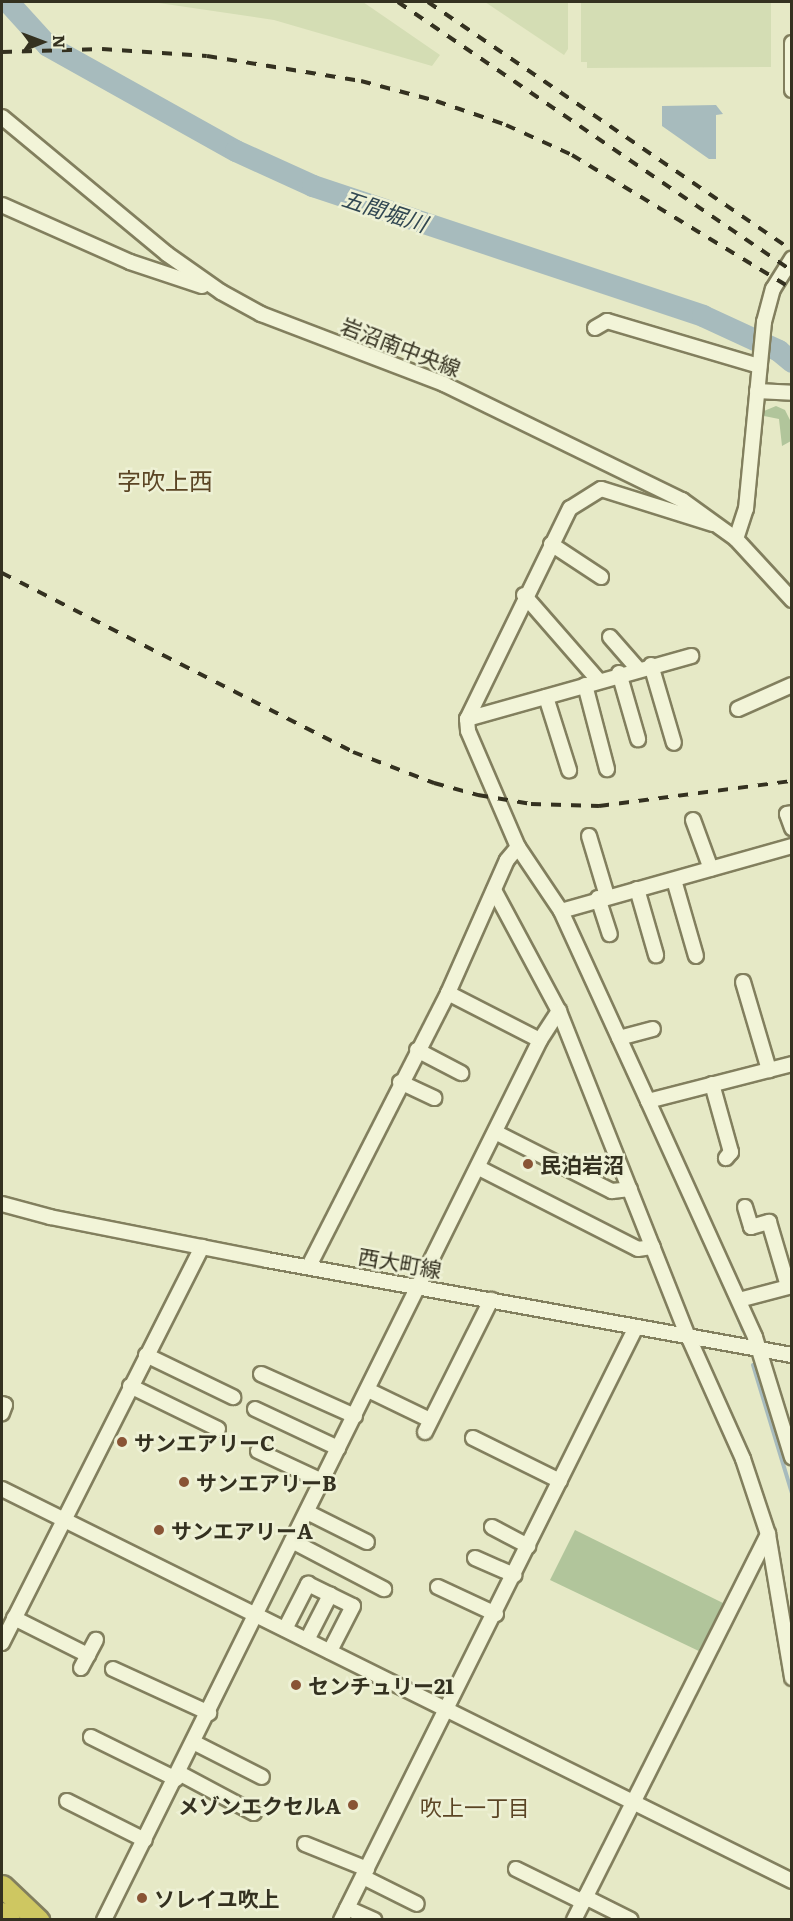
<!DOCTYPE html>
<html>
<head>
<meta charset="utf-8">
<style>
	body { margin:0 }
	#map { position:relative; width:793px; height:1921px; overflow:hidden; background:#e6e9c6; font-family:Literata,"Noto Sans JP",serif }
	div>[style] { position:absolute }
	.farmland>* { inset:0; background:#d4ddb4 }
	.green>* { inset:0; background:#b1c59b }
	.water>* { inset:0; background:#a7bbbd }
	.stream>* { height:4px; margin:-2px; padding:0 2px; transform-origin:2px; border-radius:2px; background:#a7bbbd }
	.river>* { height:22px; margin:-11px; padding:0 11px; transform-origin:11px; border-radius:11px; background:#a7bbbd }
	.roads { filter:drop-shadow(2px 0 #827f5e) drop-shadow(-2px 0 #827f5e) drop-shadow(0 2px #827f5e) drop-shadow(0 -2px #827f5e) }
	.minor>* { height:14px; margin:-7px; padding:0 7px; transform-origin:7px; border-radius:7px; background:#f2f4d8 }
	.highway>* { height:21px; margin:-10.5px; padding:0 10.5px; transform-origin:10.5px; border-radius:10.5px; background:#cec761 }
	.rail>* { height:4px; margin-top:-2px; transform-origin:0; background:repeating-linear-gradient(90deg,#343120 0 10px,transparent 0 20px) }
	.dots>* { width:16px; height:16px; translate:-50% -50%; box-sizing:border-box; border:3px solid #eef1d5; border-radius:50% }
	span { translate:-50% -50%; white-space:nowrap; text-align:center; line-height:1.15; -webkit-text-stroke:5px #eef1d5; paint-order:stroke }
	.street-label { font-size:21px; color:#343120 }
	.poi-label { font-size:21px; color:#343120; font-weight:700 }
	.left { translate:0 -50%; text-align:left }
	.right { translate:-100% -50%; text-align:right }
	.water-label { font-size:22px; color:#314752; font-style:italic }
	.neighbourhood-label { font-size:22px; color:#5b4524 }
	.quarter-label { font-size:24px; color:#5b4524 }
	.frame { position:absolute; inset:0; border:3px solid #343120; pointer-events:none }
	.north { position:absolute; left:12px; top:12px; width:60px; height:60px; -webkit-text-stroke:4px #eef1d5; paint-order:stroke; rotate:89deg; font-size:16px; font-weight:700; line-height:24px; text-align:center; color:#343120 }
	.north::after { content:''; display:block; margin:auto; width:21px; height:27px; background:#343120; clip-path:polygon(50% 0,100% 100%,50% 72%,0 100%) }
</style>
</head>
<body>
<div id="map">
	<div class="farmland">
		<i style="clip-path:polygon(152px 2px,363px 2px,440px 55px,432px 66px,274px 20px)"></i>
		<i style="clip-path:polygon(485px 2px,568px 2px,568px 49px,564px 55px)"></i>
		<i style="clip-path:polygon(581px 2px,771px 2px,771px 67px,587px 68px,587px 62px,581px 62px)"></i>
	</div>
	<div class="green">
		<i style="clip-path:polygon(776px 406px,785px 410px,791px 422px,791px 441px,782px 446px,779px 419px,764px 416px,764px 411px)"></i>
		<i style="clip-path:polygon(575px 1530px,725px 1604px,703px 1653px,550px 1580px)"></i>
	</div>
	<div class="water">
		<i style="clip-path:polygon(716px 105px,723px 114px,716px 115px,716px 159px,709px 159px,662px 126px,662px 106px)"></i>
	</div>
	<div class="stream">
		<i style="left:736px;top:1311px;width:20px;rotate:70deg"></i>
		<i style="left:753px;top:1365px;width:134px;rotate:73.1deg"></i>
	</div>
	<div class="river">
		<i style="left:8px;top:2px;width:59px;rotate:47.7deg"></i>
		<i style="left:48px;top:46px;width:215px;rotate:29.2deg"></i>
		<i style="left:236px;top:151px;width:85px;rotate:24.4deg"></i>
		<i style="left:313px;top:186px;width:411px;rotate:18.4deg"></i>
		<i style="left:703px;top:316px;width:84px;rotate:24.7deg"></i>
		<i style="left:779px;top:351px;width:17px;rotate:40deg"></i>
	</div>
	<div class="roads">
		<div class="minor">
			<i style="left:792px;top:43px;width:47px;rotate:90deg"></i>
			<i style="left:2px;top:117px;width:214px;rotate:39.7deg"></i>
			<i style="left:167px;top:254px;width:66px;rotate:35.1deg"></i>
			<i style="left:221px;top:292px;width:46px;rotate:28.8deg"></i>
			<i style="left:261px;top:314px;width:196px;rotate:20.9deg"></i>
			<i style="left:444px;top:384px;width:265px;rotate:26deg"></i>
			<i style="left:682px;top:500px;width:67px;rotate:35.8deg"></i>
			<i style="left:736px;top:539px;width:83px;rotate:47.4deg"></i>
			<i style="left:2px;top:205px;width:140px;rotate:24deg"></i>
			<i style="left:130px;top:262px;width:76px;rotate:18.4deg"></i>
			<i style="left:595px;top:328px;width:14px;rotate:-30deg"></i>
			<i style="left:607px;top:321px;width:159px;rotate:16.5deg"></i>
			<i style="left:757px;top:391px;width:35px;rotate:3deg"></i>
			<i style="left:713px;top:524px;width:117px;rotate:-162.6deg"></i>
			<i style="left:601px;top:489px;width:36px;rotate:148deg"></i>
			<i style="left:570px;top:508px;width:235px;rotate:116deg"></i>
			<i style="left:467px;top:719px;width:12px;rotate:85deg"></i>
			<i style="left:468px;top:731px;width:126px;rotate:66.7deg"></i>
			<i style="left:518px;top:847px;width:77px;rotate:56.1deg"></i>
			<i style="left:561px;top:911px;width:240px;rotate:-15.7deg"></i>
			<i style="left:736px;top:539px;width:32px;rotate:-72deg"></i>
			<i style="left:746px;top:509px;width:188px;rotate:-84.5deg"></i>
			<i style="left:764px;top:322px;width:34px;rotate:-75deg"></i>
			<i style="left:773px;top:289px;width:36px;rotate:-58deg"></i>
			<i style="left:551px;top:544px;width:60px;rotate:33.4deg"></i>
			<i style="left:524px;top:595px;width:114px;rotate:48.9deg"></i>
			<i style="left:610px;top:637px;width:43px;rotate:48.8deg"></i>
			<i style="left:651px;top:665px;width:81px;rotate:73.6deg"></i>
			<i style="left:619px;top:673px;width:69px;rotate:73.9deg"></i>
			<i style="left:585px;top:685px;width:87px;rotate:75.3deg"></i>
			<i style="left:546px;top:697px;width:77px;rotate:72.5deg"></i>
			<i style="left:738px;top:709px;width:59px;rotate:-24deg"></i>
			<i style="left:467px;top:719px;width:233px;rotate:-15.7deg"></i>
			<i style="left:792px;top:813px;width:5px;rotate:169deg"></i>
			<i style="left:787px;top:814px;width:15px;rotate:70deg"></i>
			<i style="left:693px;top:820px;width:52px;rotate:69.8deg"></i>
			<i style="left:589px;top:836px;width:63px;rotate:73.3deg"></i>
			<i style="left:674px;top:880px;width:79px;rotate:73.9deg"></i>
			<i style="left:637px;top:889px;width:69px;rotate:73.9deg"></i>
			<i style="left:494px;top:890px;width:137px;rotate:61.8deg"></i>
			<i style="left:559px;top:1011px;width:350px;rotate:68.4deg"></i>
			<i style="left:688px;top:1336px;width:135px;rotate:65.9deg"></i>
			<i style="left:743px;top:1459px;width:79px;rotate:71.6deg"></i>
			<i style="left:768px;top:1534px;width:146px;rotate:80.5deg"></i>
			<i style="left:598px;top:898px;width:38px;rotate:72deg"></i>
			<i style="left:561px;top:911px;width:209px;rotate:65.4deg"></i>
			<i style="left:648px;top:1101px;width:149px;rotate:-14.4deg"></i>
			<i style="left:743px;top:982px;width:92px;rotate:73.5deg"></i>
			<i style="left:448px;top:993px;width:103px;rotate:27.1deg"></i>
			<i style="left:619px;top:1038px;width:35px;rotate:-15deg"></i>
			<i style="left:417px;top:1050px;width:50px;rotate:27.6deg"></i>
			<i style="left:400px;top:1082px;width:38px;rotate:25deg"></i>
			<i style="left:712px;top:1084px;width:71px;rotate:74.4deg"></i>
			<i style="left:731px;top:1152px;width:8px;rotate:130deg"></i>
			<i style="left:648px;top:1101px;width:259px;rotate:65.6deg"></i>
			<i style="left:755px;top:1337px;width:126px;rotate:72.9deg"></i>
			<i style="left:497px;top:1133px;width:129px;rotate:26.8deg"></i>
			<i style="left:612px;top:1191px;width:18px;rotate:-6deg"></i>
			<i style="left:479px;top:1168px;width:178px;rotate:27deg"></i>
			<i style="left:638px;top:1249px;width:15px;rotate:-8deg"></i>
			<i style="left:2px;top:1204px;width:50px;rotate:15.2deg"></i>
			<i style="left:50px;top:1217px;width:221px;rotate:11.2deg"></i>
			<i style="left:267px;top:1260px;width:534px;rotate:10.26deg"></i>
			<i style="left:745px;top:1207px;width:21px;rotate:73deg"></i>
			<i style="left:751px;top:1227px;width:19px;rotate:-16deg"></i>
			<i style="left:769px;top:1222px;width:67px;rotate:73.5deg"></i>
			<i style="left:309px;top:1266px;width:306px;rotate:-63deg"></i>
			<i style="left:448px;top:993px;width:145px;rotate:-66.1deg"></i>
			<i style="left:507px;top:860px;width:17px;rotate:-50deg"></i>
			<i style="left:739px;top:1300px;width:55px;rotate:-14.8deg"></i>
			<i style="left:146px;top:1355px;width:97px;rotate:25.8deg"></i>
			<i style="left:261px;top:1374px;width:103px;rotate:24.1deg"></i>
			<i style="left:130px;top:1386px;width:98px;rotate:26deg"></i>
			<i style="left:368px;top:1390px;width:69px;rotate:25.8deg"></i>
			<i style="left:2px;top:1404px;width:3px;rotate:18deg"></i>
			<i style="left:5px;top:1405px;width:9px;rotate:111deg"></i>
			<i style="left:255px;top:1409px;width:92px;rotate:25.2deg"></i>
			<i style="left:425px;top:1432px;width:148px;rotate:-63.4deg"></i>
			<i style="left:473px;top:1438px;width:97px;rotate:26.3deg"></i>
			<i style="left:258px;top:1451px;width:71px;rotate:25.1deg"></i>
			<i style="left:2px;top:1489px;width:882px;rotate:26.39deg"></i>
			<i style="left:307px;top:1512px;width:67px;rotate:26.6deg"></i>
			<i style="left:492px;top:1527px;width:41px;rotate:27.8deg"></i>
			<i style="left:292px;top:1541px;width:104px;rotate:27.6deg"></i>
			<i style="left:475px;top:1558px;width:43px;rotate:23.6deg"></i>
			<i style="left:438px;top:1587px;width:64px;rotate:25deg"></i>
			<i style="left:14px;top:1618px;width:83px;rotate:26.6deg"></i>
			<i style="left:285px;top:1629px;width:51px;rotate:-62.9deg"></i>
			<i style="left:308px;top:1584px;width:50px;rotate:26.1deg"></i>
			<i style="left:353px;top:1606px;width:51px;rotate:117.1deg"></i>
			<i style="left:307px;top:1640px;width:51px;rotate:-62.9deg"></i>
			<i style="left:2px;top:1643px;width:444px;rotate:-63.2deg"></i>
			<i style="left:81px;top:1668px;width:32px;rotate:-62deg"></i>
			<i style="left:113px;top:1669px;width:106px;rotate:24.6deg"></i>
			<i style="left:91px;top:1737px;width:95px;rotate:26.3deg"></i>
			<i style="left:195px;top:1743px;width:75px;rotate:26.9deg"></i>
			<i style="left:179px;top:1773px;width:85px;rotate:28.1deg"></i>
			<i style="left:67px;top:1801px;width:87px;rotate:26.6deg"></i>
			<i style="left:305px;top:1844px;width:67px;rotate:22deg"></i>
			<i style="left:516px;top:1869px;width:75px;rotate:26.2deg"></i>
			<i style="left:363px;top:1877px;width:60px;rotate:26.6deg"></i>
			<i style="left:585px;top:1897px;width:51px;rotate:26.6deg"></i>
			<i style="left:347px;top:1908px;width:30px;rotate:24deg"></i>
			<i style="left:104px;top:1920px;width:982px;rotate:-63.64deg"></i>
			<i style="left:540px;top:1040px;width:35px;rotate:-57deg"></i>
			<i style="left:341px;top:1920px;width:662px;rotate:-63.55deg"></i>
			<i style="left:574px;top:1920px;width:432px;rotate:-63.3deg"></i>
		</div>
		<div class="highway">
			<i style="left:2px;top:1886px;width:50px;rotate:43.4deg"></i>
			<i style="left:2px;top:1913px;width:10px;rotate:45deg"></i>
		</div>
	</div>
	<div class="rail">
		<i style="left:398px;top:2px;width:477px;rotate:34.3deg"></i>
		<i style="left:428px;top:2px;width:440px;rotate:34.3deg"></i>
		<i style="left:2px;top:52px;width:100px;rotate:-1.7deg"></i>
		<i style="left:102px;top:49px;width:105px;rotate:3.8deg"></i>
		<i style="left:207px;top:56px;width:156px;rotate:9.2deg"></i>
		<i style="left:361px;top:81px;width:78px;rotate:14.9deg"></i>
		<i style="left:436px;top:101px;width:74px;rotate:18.9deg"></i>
		<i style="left:506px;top:125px;width:72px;rotate:24.4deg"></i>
		<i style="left:572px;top:155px;width:258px;rotate:31.3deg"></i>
		<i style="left:2px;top:573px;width:394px;rotate:27deg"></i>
		<i style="left:353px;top:752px;width:87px;rotate:20.9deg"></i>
		<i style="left:434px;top:783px;width:46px;rotate:15.3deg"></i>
		<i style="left:478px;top:795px;width:54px;rotate:9.6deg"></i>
		<i style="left:531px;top:804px;width:68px;rotate:1.7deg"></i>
		<i style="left:599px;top:806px;width:195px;rotate:-7.4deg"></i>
	</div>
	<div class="dots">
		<i style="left:528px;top:1164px;background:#895435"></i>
		<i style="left:122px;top:1442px;background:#895435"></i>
		<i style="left:184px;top:1482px;background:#895435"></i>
		<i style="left:159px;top:1530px;background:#895435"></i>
		<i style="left:296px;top:1685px;background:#895435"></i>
		<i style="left:353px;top:1805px;background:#895435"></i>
		<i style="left:142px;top:1898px;background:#895435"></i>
	</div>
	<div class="street-label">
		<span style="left:401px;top:346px;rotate:21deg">岩沼南中央線</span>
		<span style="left:400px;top:1262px;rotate:10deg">西大町線</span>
	</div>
	<div class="poi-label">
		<span class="left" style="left:540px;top:1164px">民泊岩沼</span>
		<span class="left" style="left:134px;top:1442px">サンエアリーC</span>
		<span class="left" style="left:196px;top:1482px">サンエアリーB</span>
		<span class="left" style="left:171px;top:1530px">サンエアリーA</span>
		<span class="left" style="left:308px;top:1685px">センチュリー21</span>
		<span class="right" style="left:341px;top:1805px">メゾンエクセルA</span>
		<span class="left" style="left:154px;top:1898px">ソレイユ吹上</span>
	</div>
	<div class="water-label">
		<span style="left:385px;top:210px;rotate:18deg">五間堀川</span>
	</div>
	<div class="neighbourhood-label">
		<span style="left:475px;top:1807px">吹上一丁目</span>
	</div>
	<div class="quarter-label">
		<span style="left:165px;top:480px">字吹上西</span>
	</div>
	<div class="frame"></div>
	<div class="north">N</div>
</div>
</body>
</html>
